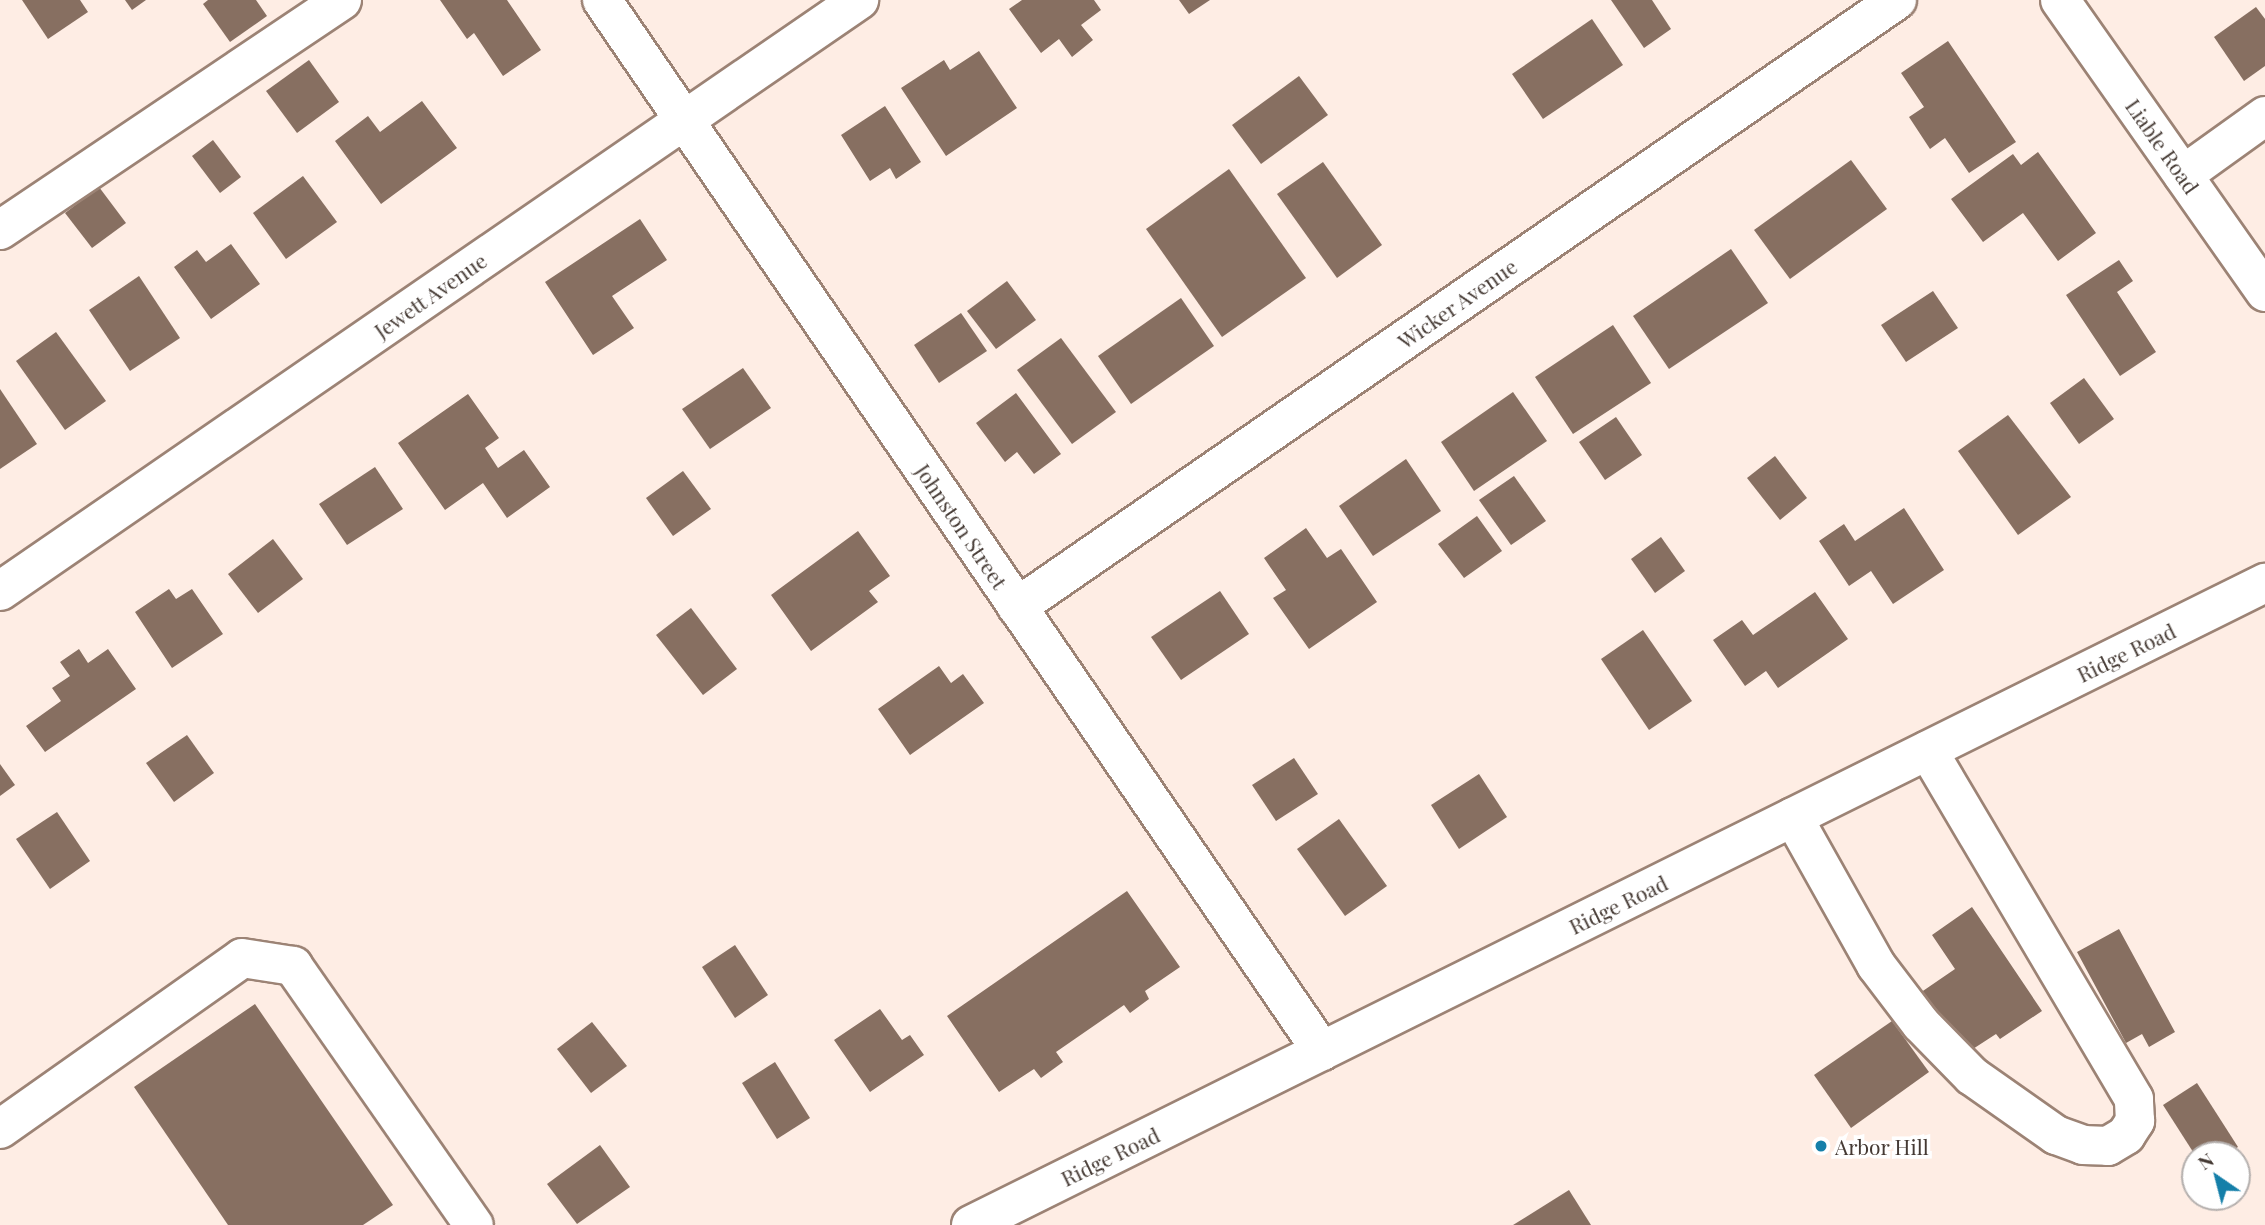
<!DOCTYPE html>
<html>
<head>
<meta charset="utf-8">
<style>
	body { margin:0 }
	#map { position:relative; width:2265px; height:1225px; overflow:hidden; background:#feede4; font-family:"Playfair Display",serif }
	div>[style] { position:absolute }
	.building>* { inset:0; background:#876f61 }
	.roads { filter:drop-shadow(2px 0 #9c8375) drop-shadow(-2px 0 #9c8375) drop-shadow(0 2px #9c8375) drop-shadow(0 -2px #9c8375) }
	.minor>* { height:38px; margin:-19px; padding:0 19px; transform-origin:19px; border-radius:19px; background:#fff }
	.major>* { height:38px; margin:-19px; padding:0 19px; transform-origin:19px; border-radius:19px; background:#fff }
	.dots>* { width:19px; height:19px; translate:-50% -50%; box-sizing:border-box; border:4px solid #fff; border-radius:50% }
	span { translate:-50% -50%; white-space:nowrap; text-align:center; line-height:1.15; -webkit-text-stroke:7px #fff; paint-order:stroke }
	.street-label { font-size:21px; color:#453a34 }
	.poi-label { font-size:21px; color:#453a34 }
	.left { translate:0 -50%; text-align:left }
	.north { position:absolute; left:2181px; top:1141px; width:70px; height:70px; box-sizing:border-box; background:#fff; border:2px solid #b5b0ae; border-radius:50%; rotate:325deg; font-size:19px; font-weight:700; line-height:28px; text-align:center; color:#453a34 }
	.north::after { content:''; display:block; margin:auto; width:24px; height:32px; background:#157fa9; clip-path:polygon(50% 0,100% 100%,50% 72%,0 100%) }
</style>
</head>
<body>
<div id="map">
	<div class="building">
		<i style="clip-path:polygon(22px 0,80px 0,88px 12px,48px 39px)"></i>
		<i style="clip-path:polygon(125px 0,146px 0,132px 10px)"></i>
		<i style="clip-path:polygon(208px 0,256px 0,267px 16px,230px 42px,203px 4px)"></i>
		<i style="clip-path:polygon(440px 0,507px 0,541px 50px,503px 76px,474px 33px,467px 39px)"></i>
		<i style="clip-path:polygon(1022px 0,1094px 0,1101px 10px,1081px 25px,1093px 40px,1072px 57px,1059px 39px,1041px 53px,1009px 9px)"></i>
		<i style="clip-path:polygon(1179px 0,1210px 0,1189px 14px)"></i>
		<i style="clip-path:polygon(1611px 0,1652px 0,1671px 29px,1644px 48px)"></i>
		<i style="clip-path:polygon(2256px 7px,2265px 19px,2265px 66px,2244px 81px,2214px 37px)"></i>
		<i style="clip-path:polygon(1592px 19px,1623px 65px,1543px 119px,1512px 74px)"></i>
		<i style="clip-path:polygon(1948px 41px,2016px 142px,1969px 173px,1945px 138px,1930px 149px,1909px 117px,1924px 107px,1901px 73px)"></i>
		<i style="clip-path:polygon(979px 51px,1017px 108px,946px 156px,901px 88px,944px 60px,950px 70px)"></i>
		<i style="clip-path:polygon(309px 60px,339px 102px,297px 133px,266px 91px)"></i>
		<i style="clip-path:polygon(1299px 76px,1328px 115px,1261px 164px,1232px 125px)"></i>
		<i style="clip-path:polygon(422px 101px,457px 148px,381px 204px,335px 141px,368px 116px,380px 132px)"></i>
		<i style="clip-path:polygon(885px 106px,921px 162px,896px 179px,890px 168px,870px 181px,841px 135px)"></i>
		<i style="clip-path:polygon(213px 140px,241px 177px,220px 193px,192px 156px)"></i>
		<i style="clip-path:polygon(2038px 152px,2096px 233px,2058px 261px,2023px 213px,1983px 242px,1951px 199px,2013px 154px,2021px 165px)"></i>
		<i style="clip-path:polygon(1851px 160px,1887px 209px,1790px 279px,1754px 230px)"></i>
		<i style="clip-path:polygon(1323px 162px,1382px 245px,1337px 278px,1277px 194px)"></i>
		<i style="clip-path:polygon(1229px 169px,1306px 278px,1222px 337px,1146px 229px)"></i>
		<i style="clip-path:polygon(303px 176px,337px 222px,286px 259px,253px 213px)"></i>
		<i style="clip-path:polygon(99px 187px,126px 223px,92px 248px,65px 213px)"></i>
		<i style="clip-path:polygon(640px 219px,667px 260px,612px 296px,634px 328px,593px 355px,545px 282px)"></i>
		<i style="clip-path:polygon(231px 244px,260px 284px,211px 319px,174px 267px,197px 250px,206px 262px)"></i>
		<i style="clip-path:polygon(1731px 249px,1768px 303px,1669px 369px,1633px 316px)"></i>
		<i style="clip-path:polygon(2119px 260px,2133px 281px,2117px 292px,2156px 352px,2120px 376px,2066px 295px)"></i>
		<i style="clip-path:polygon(139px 276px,180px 338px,130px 371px,89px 310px)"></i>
		<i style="clip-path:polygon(1007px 281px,1036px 320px,996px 349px,967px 311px)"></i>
		<i style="clip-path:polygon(1933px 291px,1958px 328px,1906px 362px,1881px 325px)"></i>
		<i style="clip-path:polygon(1181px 298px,1214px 346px,1131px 404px,1098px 356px)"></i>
		<i style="clip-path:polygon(961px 313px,987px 351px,939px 383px,914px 345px)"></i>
		<i style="clip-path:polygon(1613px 325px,1651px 383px,1573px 434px,1535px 377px)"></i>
		<i style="clip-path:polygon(56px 332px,106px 401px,65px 430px,16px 361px)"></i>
		<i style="clip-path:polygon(1061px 338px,1116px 412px,1072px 444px,1017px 370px)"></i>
		<i style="clip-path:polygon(743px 368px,771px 408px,710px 449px,682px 409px)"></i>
		<i style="clip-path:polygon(2084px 378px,2114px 419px,2079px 444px,2050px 403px)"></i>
		<i style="clip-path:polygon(0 389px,37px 444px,0 469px)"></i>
		<i style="clip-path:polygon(1513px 392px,1547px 441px,1474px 491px,1441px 442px)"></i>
		<i style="clip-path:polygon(1016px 393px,1061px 454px,1034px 474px,1017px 452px,1005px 462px,976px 423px)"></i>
		<i style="clip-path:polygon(468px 394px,499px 438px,485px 448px,498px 468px,524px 450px,550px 487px,507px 518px,483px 483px,445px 510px,398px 443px)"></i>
		<i style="clip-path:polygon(2008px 415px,2071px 497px,2018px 535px,1958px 451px)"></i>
		<i style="clip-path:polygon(1616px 417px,1642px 455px,1605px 480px,1579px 442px)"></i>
		<i style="clip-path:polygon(1775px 456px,1807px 498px,1780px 520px,1747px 478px)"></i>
		<i style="clip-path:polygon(1406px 459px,1441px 511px,1373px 556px,1339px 506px)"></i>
		<i style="clip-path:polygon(375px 467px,403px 509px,347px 545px,319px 504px)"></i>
		<i style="clip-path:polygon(683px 471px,711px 509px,673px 536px,646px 498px)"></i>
		<i style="clip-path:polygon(1514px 476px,1546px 521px,1511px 545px,1479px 500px)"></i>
		<i style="clip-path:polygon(1904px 508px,1944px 570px,1893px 604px,1871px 571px,1849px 586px,1819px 541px,1844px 524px,1855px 541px)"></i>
		<i style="clip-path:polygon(1477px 516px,1502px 551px,1464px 578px,1438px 544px)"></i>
		<i style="clip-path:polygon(1306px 528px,1327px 558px,1341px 549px,1377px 602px,1309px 649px,1273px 598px,1286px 590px,1264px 558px)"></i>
		<i style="clip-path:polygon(858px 531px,890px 576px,869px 591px,878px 602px,811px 651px,771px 595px)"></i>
		<i style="clip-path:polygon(1661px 537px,1685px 571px,1655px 593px,1631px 559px)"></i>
		<i style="clip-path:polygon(273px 539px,303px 579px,258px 613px,228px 574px)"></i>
		<i style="clip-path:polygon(169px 589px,176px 599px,192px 589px,223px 634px,172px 668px,135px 612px)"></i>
		<i style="clip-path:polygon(1220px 591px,1249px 634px,1181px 680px,1151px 637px)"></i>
		<i style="clip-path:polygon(1815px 592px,1848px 639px,1778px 688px,1766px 671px,1745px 686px,1713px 640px,1742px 620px,1753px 635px)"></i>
		<i style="clip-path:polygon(691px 608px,737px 669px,703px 695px,656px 635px)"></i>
		<i style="clip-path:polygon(1643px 630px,1692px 701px,1649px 730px,1601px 659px)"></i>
		<i style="clip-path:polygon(79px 649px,88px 663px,108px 649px,136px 689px,45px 752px,26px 726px,61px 701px,52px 688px,70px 676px,60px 662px)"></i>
		<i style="clip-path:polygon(939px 666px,951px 683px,963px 674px,984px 703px,910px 755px,878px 709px)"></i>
		<i style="clip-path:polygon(187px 735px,214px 773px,174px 802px,146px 763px)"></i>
		<i style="clip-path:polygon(1294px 758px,1318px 794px,1276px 821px,1252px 785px)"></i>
		<i style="clip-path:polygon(0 764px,15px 785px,0 796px)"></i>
		<i style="clip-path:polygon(1479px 774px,1507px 817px,1459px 849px,1431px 805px)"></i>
		<i style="clip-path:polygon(57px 812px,90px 861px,50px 889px,16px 839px)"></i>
		<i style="clip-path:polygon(1339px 819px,1387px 886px,1345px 916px,1297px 849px)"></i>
		<i style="clip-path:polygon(1127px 891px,1180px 967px,1145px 991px,1149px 999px,1130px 1013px,1124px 1005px,1056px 1052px,1063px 1062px,1041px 1078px,1034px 1069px,999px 1092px,947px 1016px)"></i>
		<i style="clip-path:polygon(1972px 907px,2042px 1011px,2000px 1039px,1996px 1034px,1959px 1058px,1917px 995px,1955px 969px,1932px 935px)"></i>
		<i style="clip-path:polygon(2119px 929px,2175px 1032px,2149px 1047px,2142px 1034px,2126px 1043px,2077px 952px)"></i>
		<i style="clip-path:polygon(735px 945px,768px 995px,735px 1018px,702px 967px)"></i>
		<i style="clip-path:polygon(255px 1004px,393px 1205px,363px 1225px,228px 1225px,134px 1087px)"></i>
		<i style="clip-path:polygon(880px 1009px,902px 1040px,910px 1035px,924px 1055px,870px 1092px,834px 1040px)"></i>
		<i style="clip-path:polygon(1892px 1021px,1929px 1072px,1851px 1128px,1814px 1075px)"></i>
		<i style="clip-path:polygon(592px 1022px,627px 1066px,591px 1093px,557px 1049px)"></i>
		<i style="clip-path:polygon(775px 1062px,810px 1118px,777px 1139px,742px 1083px)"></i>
		<i style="clip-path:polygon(2197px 1083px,2238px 1147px,2225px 1155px,2195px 1155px,2163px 1105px)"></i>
		<i style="clip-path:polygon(600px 1145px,630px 1187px,577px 1224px,547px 1184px)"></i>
		<i style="clip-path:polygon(1569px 1190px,1591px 1225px,1513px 1225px)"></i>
	</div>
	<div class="roads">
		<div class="minor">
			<i style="left:602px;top:0;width:1274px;rotate:55.59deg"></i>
			<i style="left:2060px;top:0;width:357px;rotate:54.9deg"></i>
			<i style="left:2183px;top:175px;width:101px;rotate:-35.7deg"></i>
			<i style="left:0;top:230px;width:412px;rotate:-33.9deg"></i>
			<i style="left:0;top:591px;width:1043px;rotate:-34.53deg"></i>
			<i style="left:1017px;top:607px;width:1069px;rotate:-34.6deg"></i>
			<i style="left:1793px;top:817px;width:170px;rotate:60.7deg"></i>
			<i style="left:1876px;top:965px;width:74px;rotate:52.7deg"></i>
			<i style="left:1921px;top:1024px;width:73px;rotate:45.6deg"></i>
			<i style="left:1972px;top:1076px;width:103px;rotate:35.1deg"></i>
			<i style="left:2056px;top:1135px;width:29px;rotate:20deg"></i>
			<i style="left:2083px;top:1145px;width:25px;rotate:2deg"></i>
			<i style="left:2108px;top:1146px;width:21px;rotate:-31deg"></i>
			<i style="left:2126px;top:1135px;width:17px;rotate:-57deg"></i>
			<i style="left:2135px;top:1121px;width:22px;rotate:-93deg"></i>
			<i style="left:2134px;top:1099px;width:405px;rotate:-120.6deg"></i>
			<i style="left:0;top:1129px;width:296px;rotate:-35.2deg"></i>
			<i style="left:242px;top:958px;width:52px;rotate:8.9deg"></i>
			<i style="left:293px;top:966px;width:316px;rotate:55.1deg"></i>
		</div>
		<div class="major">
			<i style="left:971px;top:1225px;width:1445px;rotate:-26.39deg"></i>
		</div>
	</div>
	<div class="dots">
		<i style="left:1821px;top:1146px;background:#157fa9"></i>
	</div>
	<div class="street-label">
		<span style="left:2163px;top:146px;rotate:55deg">Liable Road</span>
		<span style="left:430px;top:295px;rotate:-35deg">Jewett Avenue</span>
		<span style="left:1457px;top:303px;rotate:-35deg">Wicker Avenue</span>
		<span style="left:962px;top:526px;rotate:56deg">Johnston Street</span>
		<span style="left:2126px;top:652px;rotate:-26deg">Ridge Road</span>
		<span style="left:1618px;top:904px;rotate:-26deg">Ridge Road</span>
		<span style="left:1110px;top:1156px;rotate:-26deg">Ridge Road</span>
	</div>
	<div class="poi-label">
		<span class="left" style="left:1835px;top:1146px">Arbor Hill</span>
	</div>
	<div class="north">N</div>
</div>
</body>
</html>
